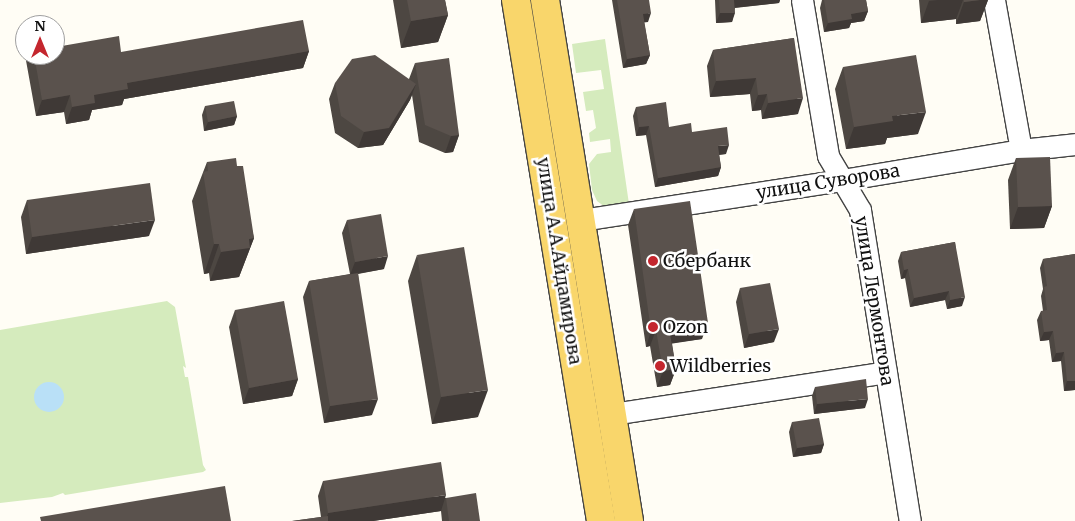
<!DOCTYPE html>
<html>
<head>
<meta charset="utf-8">
<style>
	body { margin:0 }
	#map { position:relative; width:1075px; height:521px; overflow:hidden; background:#fffdf5; font-family:Merriweather,serif }
	div>[style] { position:absolute }
	.green>* { inset:0; background:#d5ebbd }
	.water>* { inset:0; background:#b9e0f7 }
	.round { border-radius:50% }
	.roads { filter:drop-shadow(1px 0 #444) drop-shadow(-1px 0 #444) drop-shadow(0 1px #444) drop-shadow(0 -1px #444) }
	.minor>* { height:21px; margin:-10.5px; padding:0 10.5px; transform-origin:10.5px; border-radius:10.5px; background:#fff }
	.major>* { height:28px; margin:-14px; padding:0 14px; transform-origin:14px; border-radius:14px; background:#f9d66b }
	.wall>* { inset:0; background:#4d4742 }
	.shaded-wall>* { inset:0; background:#3f3936 }
	.building>* { inset:0; background:#5a524d }
	.dots>* { width:14px; height:14px; translate:-50% -50%; box-sizing:border-box; border:2px solid #fff; border-radius:50% }
	span { translate:-50% -50%; white-space:nowrap; text-align:center; line-height:1.15; -webkit-text-stroke:5px #fff; paint-order:stroke }
	.street-label { font-size:18px; color:#111 }
	.poi-label { font-size:18px; color:#111 }
	.left { translate:0 -50%; text-align:left }
	.north { position:absolute; left:15px; top:15px; width:50px; height:50px; box-sizing:border-box; background:#fff; border:1px solid #a0a0a0; border-radius:50%; rotate:0deg; font-size:14px; font-weight:700; line-height:20px; text-align:center; color:#111 }
	.north::after { content:''; display:block; margin:auto; width:18px; height:22px; background:#c4262e; clip-path:polygon(50% 0,100% 100%,50% 72%,0 100%) }
</style>
</head>
<body>
<div id="map">
	<div class="green">
		<i style="clip-path:polygon(605px 39px,629px 204px,605px 207px,597px 201px,592px 190px,589px 164px,597px 154px,611px 152px,610px 139px,590px 142px,589px 133px,596px 128px,593px 110px,586px 111px,583px 92px,604px 89px,601px 70px,576px 73px,572px 44px)"></i>
		<i style="clip-path:polygon(167px 301px,175px 307px,186px 368px,183px 366px,185px 377px,188px 377px,203px 465px,206px 470px,203px 472px,65px 495px,63px 493px,52px 497px,0 503px,0 330px)"></i>
	</div>
	<div class="water">
		<i class="round" style="left:34px;top:382px;width:30px;height:30px"></i>
	</div>
	<div class="roads">
		<div class="minor">
			<i style="left:802px;top:0;width:158px;rotate:80.5deg"></i>
			<i style="left:828px;top:156px;width:63px;rotate:59.3deg"></i>
			<i style="left:860px;top:210px;width:315px;rotate:80.9deg"></i>
			<i style="left:994px;top:0;width:152px;rotate:79.8deg"></i>
			<i style="left:581px;top:220px;width:264px;rotate:-8.7deg"></i>
			<i style="left:842px;top:180px;width:181px;rotate:-9.5deg"></i>
			<i style="left:1021px;top:150px;width:54px;rotate:-6.3deg"></i>
			<i style="left:612px;top:414px;width:277px;rotate:-8.7deg"></i>
		</div>
		<div class="major">
			<i style="left:516px;top:0;width:528px;rotate:80.73deg"></i>
			<i style="left:545px;top:0;width:528px;rotate:80.84deg"></i>
		</div>
	</div>
	<div class="wall">
		<i style="clip-path:polygon(393px 0,445px 0,448px 15px,438px 42px,401px 48px)"></i>
		<i style="clip-path:polygon(612px 0,649px 0,648px 22px,644px 22px,650px 55px,646px 64px,623px 68px)"></i>
		<i style="clip-path:polygon(715px 0,780px 0,779px 3px,735px 8px,732px 22px,716px 23px)"></i>
		<i style="clip-path:polygon(822px 0,866px 0,868px 11px,864px 21px,851px 23px,849px 28px,824px 32px,820px 8px)"></i>
		<i style="clip-path:polygon(919px 0,988px 0,980px 21px,956px 24px,956px 19px,921px 23px)"></i>
		<i style="clip-path:polygon(794px 38px,798px 114px,762px 119px,761px 110px,752px 111px,750px 94px,710px 97px,707px 66px,713px 50px)"></i>
		<i style="clip-path:polygon(56px 47px,121px 52px,309px 51px,303px 68px,124px 99px,122px 105px,92px 110px,89px 120px,66px 124px,64px 112px,36px 116px,25px 55px,55px 55px)"></i>
		<i style="clip-path:polygon(415px 63px,459px 135px,453px 152px,445px 153px,419px 142px,412px 95px,410px 100px,383px 145px,358px 148px,335px 133px,329px 99px,335px 83px,409px 79px)"></i>
		<i style="clip-path:polygon(843px 67px,918px 134px,887px 138px,885px 144px,846px 149px,835px 89px)"></i>
		<i style="clip-path:polygon(205px 106px,237px 116px,234px 125px,204px 131px,202px 115px)"></i>
		<i style="clip-path:polygon(636px 107px,669px 127px,692px 132px,726px 154px,719px 155px,721px 167px,718px 176px,655px 187px,646px 135px,636px 136px,633px 116px)"></i>
		<i style="clip-path:polygon(1016px 158px,1052px 206px,1044px 228px,1010px 229px,1008px 180px)"></i>
		<i style="clip-path:polygon(207px 162px,237px 166px,254px 238px,239px 277px,210px 281px,209px 273px,204px 274px,192px 201px)"></i>
		<i style="clip-path:polygon(27px 200px,149px 236px,26px 254px,21px 217px)"></i>
		<i style="clip-path:polygon(634px 209px,702px 339px,672px 343px,676px 369px,670px 385px,657px 387px,650px 346px,646px 347px,628px 225px)"></i>
		<i style="clip-path:polygon(347px 220px,384px 269px,358px 274px,372px 415px,324px 423px,303px 297px,309px 281px,350px 274px,342px 233px)"></i>
		<i style="clip-path:polygon(955px 242px,962px 306px,947px 309px,945px 300px,910px 307px,905px 278px,901px 279px,898px 261px,901px 252px)"></i>
		<i style="clip-path:polygon(1075px 254px,1075px 390px,1064px 391px,1061px 361px,1052px 362px,1049px 340px,1040px 341px,1037px 320px,1041px 311px,1043px 311px,1041px 296px,1043px 289px,1040px 268px,1043px 259px)"></i>
		<i style="clip-path:polygon(417px 255px,478px 417px,432px 424px,408px 281px)"></i>
		<i style="clip-path:polygon(740px 288px,774px 342px,744px 348px,736px 302px)"></i>
		<i style="clip-path:polygon(235px 310px,298px 379px,292px 396px,243px 404px,229px 327px)"></i>
		<i style="clip-path:polygon(815px 387px,865px 408px,814px 414px,812px 396px)"></i>
		<i style="clip-path:polygon(792px 422px,824px 444px,821px 453px,793px 457px,789px 432px)"></i>
		<i style="clip-path:polygon(323px 481px,446px 498px,480px 521px,442px 521px,441px 511px,373px 521px,292px 521px,321px 517px,318px 496px)"></i>
	</div>
	<div class="shaded-wall">
		<i style="clip-path:polygon(734px 0,780px 0,779px 3px,731px 8px)"></i>
		<i style="clip-path:polygon(938px 0,963px 0,956px 19px,921px 23px,929px 1px)"></i>
		<i style="clip-path:polygon(980px 0,988px 0,980px 21px,956px 24px,964px 2px)"></i>
		<i style="clip-path:polygon(868px 11px,864px 21px,851px 23px,849px 28px,824px 32px,828px 23px,851px 14px)"></i>
		<i style="clip-path:polygon(651px 13px,648px 22px,640px 23px,643px 14px)"></i>
		<i style="clip-path:polygon(720px 13px,735px 13px,732px 22px,716px 23px)"></i>
		<i style="clip-path:polygon(448px 15px,438px 42px,401px 48px,411px 21px)"></i>
		<i style="clip-path:polygon(309px 51px,303px 68px,124px 99px,122px 105px,92px 110px,89px 120px,66px 124px,72px 107px,94px 95px,127px 83px)"></i>
		<i style="clip-path:polygon(650px 55px,646px 64px,623px 68px,627px 59px)"></i>
		<i style="clip-path:polygon(756px 78px,750px 94px,710px 97px,716px 81px)"></i>
		<i style="clip-path:polygon(416px 84px,410px 100px,383px 145px,358px 148px,364px 132px)"></i>
		<i style="clip-path:polygon(767px 94px,761px 110px,752px 111px,758px 95px)"></i>
		<i style="clip-path:polygon(70px 95px,64px 112px,36px 116px,42px 100px)"></i>
		<i style="clip-path:polygon(803px 98px,798px 114px,762px 119px,768px 103px)"></i>
		<i style="clip-path:polygon(926px 112px,918px 134px,887px 138px,885px 144px,846px 149px,854px 127px,892px 116px)"></i>
		<i style="clip-path:polygon(237px 116px,234px 125px,204px 131px,208px 122px)"></i>
		<i style="clip-path:polygon(649px 126px,646px 135px,636px 136px,639px 127px)"></i>
		<i style="clip-path:polygon(459px 135px,453px 152px,445px 153px,451px 136px)"></i>
		<i style="clip-path:polygon(729px 145px,726px 154px,714px 155px,718px 146px)"></i>
		<i style="clip-path:polygon(721px 167px,718px 176px,655px 187px,658px 178px)"></i>
		<i style="clip-path:polygon(1052px 206px,1044px 228px,1010px 229px,1018px 207px)"></i>
		<i style="clip-path:polygon(155px 220px,149px 236px,26px 254px,32px 237px)"></i>
		<i style="clip-path:polygon(254px 238px,239px 277px,210px 281px,221px 252px,249px 239px)"></i>
		<i style="clip-path:polygon(214px 244px,219px 244px,209px 273px,204px 274px)"></i>
		<i style="clip-path:polygon(388px 256px,384px 269px,350px 275px,355px 262px)"></i>
		<i style="clip-path:polygon(908px 269px,905px 278px,901px 279px,904px 270px)"></i>
		<i style="clip-path:polygon(949px 291px,945px 300px,910px 307px,914px 298px)"></i>
		<i style="clip-path:polygon(965px 297px,962px 306px,947px 309px,950px 300px)"></i>
		<i style="clip-path:polygon(708px 323px,702px 339px,663px 345px,669px 328px)"></i>
		<i style="clip-path:polygon(779px 329px,774px 342px,744px 348px,749px 334px)"></i>
		<i style="clip-path:polygon(656px 330px,650px 346px,646px 347px,651px 331px)"></i>
		<i style="clip-path:polygon(1053px 331px,1049px 340px,1040px 341px,1044px 332px)"></i>
		<i style="clip-path:polygon(1064px 352px,1061px 361px,1052px 362px,1056px 353px)"></i>
		<i style="clip-path:polygon(676px 369px,670px 385px,657px 387px,663px 371px)"></i>
		<i style="clip-path:polygon(298px 379px,292px 396px,243px 404px,249px 388px)"></i>
		<i style="clip-path:polygon(1067px 381px,1075px 381px,1075px 390px,1064px 391px)"></i>
		<i style="clip-path:polygon(488px 390px,478px 417px,432px 424px,441px 397px)"></i>
		<i style="clip-path:polygon(378px 399px,372px 415px,324px 423px,330px 406px)"></i>
		<i style="clip-path:polygon(868px 399px,865px 408px,814px 414px,817px 404px)"></i>
		<i style="clip-path:polygon(824px 444px,821px 453px,793px 457px,797px 448px)"></i>
		<i style="clip-path:polygon(446px 495px,441px 511px,373px 521px,326px 521px,328px 513px)"></i>
	</div>
	<div class="building">
		<i style="clip-path:polygon(407px 0,445px 0,448px 15px,411px 21px)"></i>
		<i style="clip-path:polygon(617px 0,649px 0,651px 13px,643px 14px,650px 55px,627px 59px)"></i>
		<i style="clip-path:polygon(719px 0,734px 0,735px 13px,720px 13px)"></i>
		<i style="clip-path:polygon(824px 0,866px 0,868px 11px,851px 14px,852px 19px,828px 23px)"></i>
		<i style="clip-path:polygon(964px 0,980px 0,964px 2px)"></i>
		<i style="clip-path:polygon(303px 20px,309px 51px,127px 83px,128px 89px,94px 95px,95px 103px,72px 107px,70px 95px,42px 100px,34px 55px,55px 55px,55px 41px,56px 47px,119px 36px,121px 52px)"></i>
		<i style="clip-path:polygon(794px 38px,803px 98px,768px 103px,767px 94px,758px 95px,756px 78px,716px 81px,713px 50px)"></i>
		<i style="clip-path:polygon(375px 55px,416px 84px,389px 128px,364px 132px,341px 116px,335px 83px,352px 59px)"></i>
		<i style="clip-path:polygon(916px 55px,926px 112px,892px 116px,893px 121px,854px 127px,843px 67px)"></i>
		<i style="clip-path:polygon(449px 58px,459px 135px,451px 136px,425px 125px,415px 63px)"></i>
		<i style="clip-path:polygon(234px 101px,237px 116px,208px 122px,205px 106px)"></i>
		<i style="clip-path:polygon(666px 102px,669px 127px,691px 123px,692px 132px,727px 127px,729px 145px,718px 146px,721px 167px,658px 178px,649px 126px,639px 127px,636px 107px)"></i>
		<i style="clip-path:polygon(1050px 157px,1052px 206px,1018px 207px,1016px 158px)"></i>
		<i style="clip-path:polygon(236px 158px,237px 166px,243px 166px,254px 238px,249px 239px,250px 248px,221px 252px,219px 244px,214px 244px,203px 172px,208px 171px,207px 162px)"></i>
		<i style="clip-path:polygon(150px 183px,155px 220px,32px 237px,27px 200px)"></i>
		<i style="clip-path:polygon(690px 201px,708px 323px,669px 328px,676px 369px,663px 371px,656px 330px,651px 331px,634px 209px)"></i>
		<i style="clip-path:polygon(381px 214px,388px 256px,355px 262px,347px 220px)"></i>
		<i style="clip-path:polygon(955px 242px,965px 297px,950px 300px,949px 291px,914px 298px,908px 269px,904px 270px,901px 252px)"></i>
		<i style="clip-path:polygon(464px 247px,488px 390px,441px 397px,417px 255px)"></i>
		<i style="clip-path:polygon(1075px 254px,1075px 381px,1067px 381px,1064px 352px,1056px 353px,1053px 331px,1044px 332px,1041px 311px,1047px 310px,1044px 287px,1047px 286px,1043px 259px)"></i>
		<i style="clip-path:polygon(358px 273px,378px 399px,330px 406px,309px 281px)"></i>
		<i style="clip-path:polygon(770px 283px,779px 329px,749px 334px,740px 288px)"></i>
		<i style="clip-path:polygon(284px 301px,298px 379px,249px 388px,235px 310px)"></i>
		<i style="clip-path:polygon(866px 379px,868px 399px,817px 404px,815px 387px)"></i>
		<i style="clip-path:polygon(819px 418px,824px 444px,797px 448px,792px 422px)"></i>
		<i style="clip-path:polygon(441px 462px,446px 495px,328px 513px,323px 481px)"></i>
		<i style="clip-path:polygon(225px 486px,231px 521px,41px 521px,40px 517px)"></i>
		<i style="clip-path:polygon(476px 493px,480px 521px,449px 521px,446px 498px)"></i>
		<i style="clip-path:polygon(328px 516px,328px 521px,292px 521px)"></i>
	</div>
	<div class="dots">
		<i style="left:653px;top:261px;background:#c4262e"></i>
		<i style="left:653px;top:327px;background:#c4262e"></i>
		<i style="left:660px;top:366px;background:#c4262e"></i>
	</div>
	<div class="street-label">
		<span style="left:828px;top:182px;rotate:-9deg">улица Суворова</span>
		<span style="left:559px;top:261px;rotate:81deg">улица А.А.Айдамирова</span>
		<span style="left:874px;top:301px;rotate:81deg">улица Лермонтова</span>
	</div>
	<div class="poi-label">
		<span class="left" style="left:663px;top:261px">Сбербанк</span>
		<span class="left" style="left:663px;top:327px">Ozon</span>
		<span class="left" style="left:670px;top:366px">Wildberries</span>
	</div>
	<div class="north">N</div>
</div>
</body>
</html>
